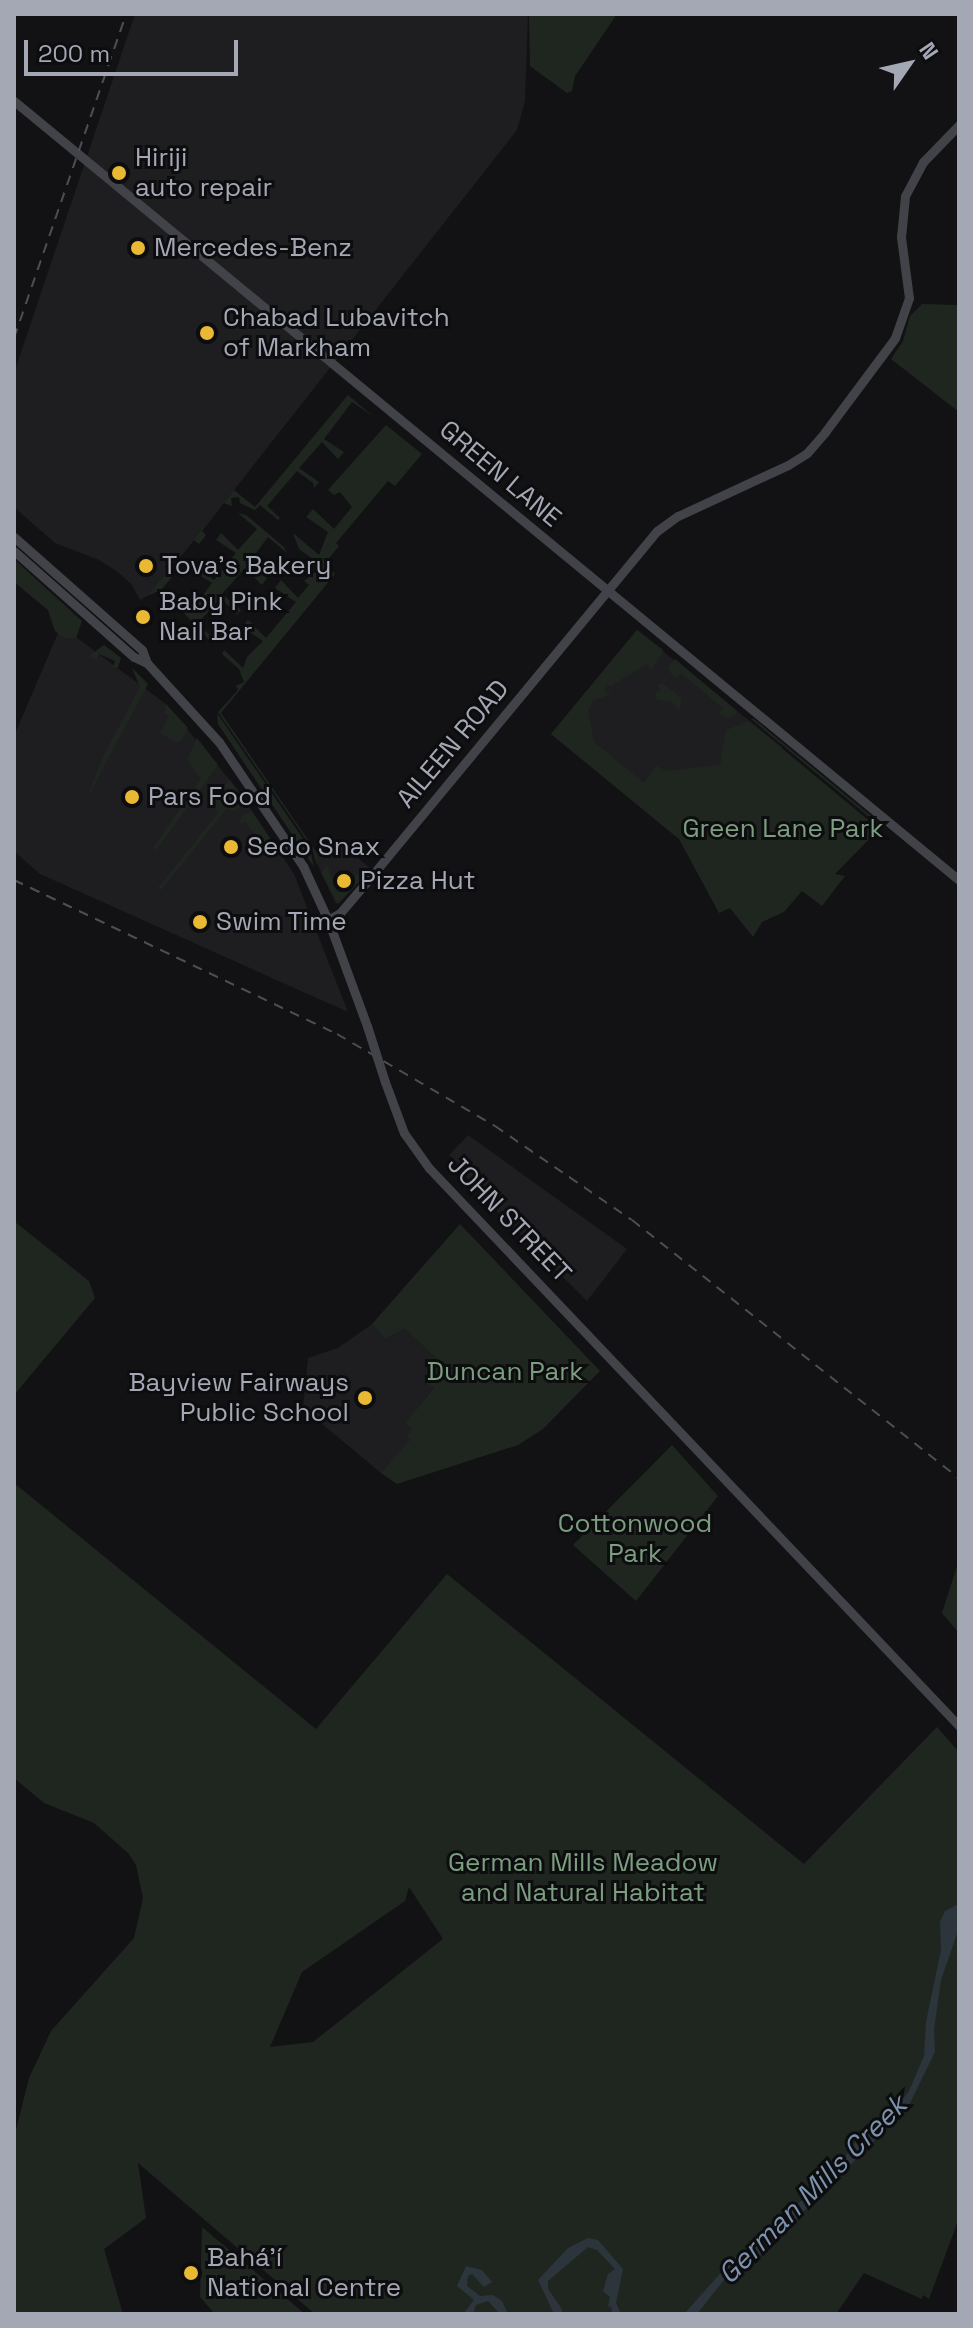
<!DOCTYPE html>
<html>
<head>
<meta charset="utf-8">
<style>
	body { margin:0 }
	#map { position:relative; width:973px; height:2328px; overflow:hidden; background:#121214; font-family:"Space Grotesk",sans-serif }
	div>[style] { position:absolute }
	.built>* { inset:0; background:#1e1e20 }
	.green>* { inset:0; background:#1f2620 }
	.water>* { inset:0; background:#2c343c }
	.secondary>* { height:9px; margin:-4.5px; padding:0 4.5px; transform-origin:4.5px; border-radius:4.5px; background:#414348 }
	.rail>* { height:2px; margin-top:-1px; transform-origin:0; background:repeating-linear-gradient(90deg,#4c4e53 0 10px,transparent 0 18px) }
	.secondary-bridge>* { height:9px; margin:-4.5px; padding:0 4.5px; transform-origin:4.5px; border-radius:4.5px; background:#414348 }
	.dots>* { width:22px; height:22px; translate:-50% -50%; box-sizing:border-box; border:4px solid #0d0d0f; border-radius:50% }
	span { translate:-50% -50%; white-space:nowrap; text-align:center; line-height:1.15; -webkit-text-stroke:6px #0d0d0f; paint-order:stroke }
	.poi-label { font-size:26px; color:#a4a8b4 }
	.left { translate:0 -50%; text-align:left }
	.right { translate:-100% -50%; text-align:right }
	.street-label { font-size:26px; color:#a4a8b4 }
	.park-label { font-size:26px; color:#7c9e80 }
	.water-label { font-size:28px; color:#7c93ae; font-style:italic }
	.frame { position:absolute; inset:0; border:16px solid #a4a8b4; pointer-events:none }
	.north { position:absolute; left:869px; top:24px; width:80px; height:80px; -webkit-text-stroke:6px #0d0d0f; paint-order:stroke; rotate:56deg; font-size:22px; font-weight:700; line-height:32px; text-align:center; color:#a4a8b4 }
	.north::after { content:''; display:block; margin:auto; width:28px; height:36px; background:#a4a8b4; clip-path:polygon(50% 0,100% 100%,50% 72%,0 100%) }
	.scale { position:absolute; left:24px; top:40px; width:214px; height:36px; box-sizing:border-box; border:4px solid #a4a8b4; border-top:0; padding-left:10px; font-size:24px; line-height:28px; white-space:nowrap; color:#a4a8b4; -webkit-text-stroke:6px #0d0d0f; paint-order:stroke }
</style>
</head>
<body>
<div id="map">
	<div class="built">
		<i style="clip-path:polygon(135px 14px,528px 14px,525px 101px,517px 130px,234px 490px,147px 596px,140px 600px,132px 585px,118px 572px,99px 560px,55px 543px,14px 507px,14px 373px)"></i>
		<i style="clip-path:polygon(61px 626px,166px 704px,239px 791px,294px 874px,348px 1012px,40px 874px,14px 851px,14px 736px)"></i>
		<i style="clip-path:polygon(637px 630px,783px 748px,679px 839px,551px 734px)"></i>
		<i style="clip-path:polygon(332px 836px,371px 869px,336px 904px,314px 857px)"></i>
		<i style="clip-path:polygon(468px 1135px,627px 1249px,587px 1301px,481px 1195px,449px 1155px)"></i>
		<i style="clip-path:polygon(372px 1324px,385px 1337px,405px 1329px,438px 1360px,434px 1388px,405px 1423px,413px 1429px,411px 1440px,381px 1473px,303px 1408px,308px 1358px,338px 1348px)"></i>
	</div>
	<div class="green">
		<i style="clip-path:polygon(529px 14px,617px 14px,575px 76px,572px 91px,567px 93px,530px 66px)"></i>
		<i style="clip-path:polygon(922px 304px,959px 305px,959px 412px,891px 359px,903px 341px,910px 316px)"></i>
		<i style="clip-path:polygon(348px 395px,373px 416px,352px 402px,324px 439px,344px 452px,338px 459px,322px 442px,299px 468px,319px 482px,314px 488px,313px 483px,297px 471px,267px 506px,280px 518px,278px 520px,260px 505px,255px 510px,240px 503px,239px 497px,231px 498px,232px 506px,224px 503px,202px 531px,206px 535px,199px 544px,194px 540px,168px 572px,172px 577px,161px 590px,147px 596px,234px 490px,255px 507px)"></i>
		<i style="clip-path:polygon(386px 425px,422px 454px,395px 486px,388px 481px,336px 543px,339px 546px,324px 564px,335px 574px,221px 713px,317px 853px,317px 865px,312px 848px,218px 712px,238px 690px,236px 686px,244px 682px,239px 669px,222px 654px,224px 650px,243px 668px,247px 657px,263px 641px,242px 627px,248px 620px,266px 638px,296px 602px,275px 588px,281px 580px,298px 598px,309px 585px,304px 581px,323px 566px,299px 549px,293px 533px,319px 555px,328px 532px,306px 517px,313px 509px,334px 529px,352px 507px,340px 492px,334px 495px,328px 490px)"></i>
		<i style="clip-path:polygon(238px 513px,246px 515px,284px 547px,287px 553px,268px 537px,247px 565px,267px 578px,262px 585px,245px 568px,222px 594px,241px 610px,237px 615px,221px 598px,197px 624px,216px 640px,211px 642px,170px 598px,172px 593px,191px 611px,212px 583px,191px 570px,195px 565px,214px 580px,236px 553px,216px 540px,221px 533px,238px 550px,257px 529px)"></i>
		<i style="clip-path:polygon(14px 559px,82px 621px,76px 638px,64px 638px,55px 631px,48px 610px,14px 582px)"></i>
		<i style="clip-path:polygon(637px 630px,663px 650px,661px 655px,651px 670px,647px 664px,611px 686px,605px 684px,605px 692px,611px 694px,593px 700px,588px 711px,594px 742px,644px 783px,656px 766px,667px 771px,720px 765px,726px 730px,749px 721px,879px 829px,835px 874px,845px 876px,822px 906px,802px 891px,784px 912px,762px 922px,753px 937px,730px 908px,719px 913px,679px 839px,551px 734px)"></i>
		<i style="clip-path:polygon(104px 645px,121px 658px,118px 668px,113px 667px,115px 661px,99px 654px,96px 660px,89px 656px)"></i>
		<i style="clip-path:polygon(675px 659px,737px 711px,735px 715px,728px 718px,719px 714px,723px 708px,681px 673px,676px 678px,671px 674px,668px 667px)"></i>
		<i style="clip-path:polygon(132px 668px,148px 684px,86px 800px,104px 755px,140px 687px)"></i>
		<i style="clip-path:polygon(662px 683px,682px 698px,679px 710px,672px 702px,657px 700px,655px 692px,660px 691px,658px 684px)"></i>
		<i style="clip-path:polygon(166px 704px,188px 728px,181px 741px,176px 742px,160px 733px,169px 716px,165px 713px)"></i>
		<i style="clip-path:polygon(217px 713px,310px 849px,314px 867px,218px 724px)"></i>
		<i style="clip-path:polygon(751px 719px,754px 719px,882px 825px,881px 827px)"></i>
		<i style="clip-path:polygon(197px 738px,218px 765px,156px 850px,153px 848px,201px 779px,187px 759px)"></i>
		<i style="clip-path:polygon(230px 780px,244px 802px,235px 811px,227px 808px,161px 890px,158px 888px,219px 812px,208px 802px)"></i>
		<i style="clip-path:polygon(251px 811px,280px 853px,274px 859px,263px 857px,266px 851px,246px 822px,239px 823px,242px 816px)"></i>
		<i style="clip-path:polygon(327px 865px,337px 892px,342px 892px,357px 874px,362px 879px,338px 904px,321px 873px)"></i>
		<i style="clip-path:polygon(14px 1221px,89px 1281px,95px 1298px,14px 1395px)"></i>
		<i style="clip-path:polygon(460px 1224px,600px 1371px,543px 1429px,518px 1445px,397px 1484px,381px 1473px,410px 1440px,407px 1437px,412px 1429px,405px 1423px,434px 1388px,424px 1381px,438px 1360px,405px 1329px,385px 1338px,372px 1324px)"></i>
		<i style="clip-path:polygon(672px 1445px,718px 1496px,636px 1601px,573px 1545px)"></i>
		<i style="clip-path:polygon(evenodd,14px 1483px,316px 1729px,447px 1574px,804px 1864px,937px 1727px,959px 1752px,959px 2218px,929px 2299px,923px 2295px,922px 2299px,864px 2273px,836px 2314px,315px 2314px,138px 2163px,146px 2218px,104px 2249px,123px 2314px,14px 2314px,14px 2138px,29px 2078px,51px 2031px,134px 1938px,143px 1898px,136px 1865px,128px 1853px,94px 1823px,44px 1803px,14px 1778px,14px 1483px,409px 1887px,443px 1939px,313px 2042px,270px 2047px,302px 1972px,405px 1901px,409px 1887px)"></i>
		<i style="clip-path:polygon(959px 1560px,959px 1633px,942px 1613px)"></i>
		<i style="clip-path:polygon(202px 2227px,305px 2314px,215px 2314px,200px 2297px)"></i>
	</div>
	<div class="water">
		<i style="clip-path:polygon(959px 1904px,959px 1928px,941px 1980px,934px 2030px,935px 2052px,908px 2107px,757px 2258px,728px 2275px,697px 2314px,684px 2314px,735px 2257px,750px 2254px,761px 2239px,839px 2165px,857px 2140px,886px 2119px,909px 2091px,924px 2056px,926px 2022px,941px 1950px,940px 1922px,945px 1911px)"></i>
		<i style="clip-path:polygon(588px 2238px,598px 2240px,623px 2269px,616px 2303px,621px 2314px,612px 2314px,611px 2306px,608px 2307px,610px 2297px,603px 2291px,608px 2274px,615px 2269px,597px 2250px,588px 2247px,548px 2281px,548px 2289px,562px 2309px,562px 2314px,554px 2314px,538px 2280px,568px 2248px)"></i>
		<i style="clip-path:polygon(466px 2266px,482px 2270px,492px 2282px,484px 2287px,472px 2274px,468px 2276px,467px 2286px,480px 2296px,493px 2295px,502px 2301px,508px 2314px,500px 2314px,488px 2301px,476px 2305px,473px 2314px,463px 2314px,474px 2300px,457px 2286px)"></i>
	</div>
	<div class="secondary">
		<i style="left:14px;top:101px;width:1225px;rotate:39.5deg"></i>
		<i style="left:14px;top:537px;width:171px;rotate:41.4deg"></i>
		<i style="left:142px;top:650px;width:14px;rotate:69deg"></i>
		<i style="left:147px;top:663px;width:107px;rotate:47.7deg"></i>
		<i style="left:219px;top:742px;width:150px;rotate:55.9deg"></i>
		<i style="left:303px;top:866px;width:60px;rotate:65.2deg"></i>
		<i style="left:328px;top:920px;width:113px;rotate:69.8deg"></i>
		<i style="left:14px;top:551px;width:160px;rotate:41.5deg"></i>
		<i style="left:134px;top:657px;width:14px;rotate:25deg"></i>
		<i style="left:328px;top:920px;width:14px;rotate:-30deg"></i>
		<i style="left:340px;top:913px;width:45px;rotate:-49.5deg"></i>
		<i style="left:369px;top:879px;width:452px;rotate:-50.4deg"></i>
		<i style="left:657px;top:531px;width:26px;rotate:-36deg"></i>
		<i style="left:678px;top:516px;width:121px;rotate:-24.9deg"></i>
		<i style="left:788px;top:465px;width:22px;rotate:-32deg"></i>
		<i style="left:807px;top:453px;width:28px;rotate:-49deg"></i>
		<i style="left:825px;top:432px;width:117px;rotate:-53.3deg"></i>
		<i style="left:895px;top:338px;width:42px;rotate:-70.7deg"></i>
		<i style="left:909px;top:298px;width:62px;rotate:-97.5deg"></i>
		<i style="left:901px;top:237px;width:41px;rotate:-84.4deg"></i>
		<i style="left:905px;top:196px;width:38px;rotate:-62deg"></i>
		<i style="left:923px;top:162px;width:52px;rotate:-45.8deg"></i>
		<i style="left:385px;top:1082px;width:54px;rotate:69.6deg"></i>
		<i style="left:404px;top:1133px;width:43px;rotate:54.5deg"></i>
		<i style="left:429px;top:1168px;width:770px;rotate:46.47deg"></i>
	</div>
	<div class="rail">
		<i style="left:14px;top:338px;width:343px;rotate:-70.9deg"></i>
		<i style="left:14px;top:880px;width:358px;rotate:25.5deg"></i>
		<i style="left:337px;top:1034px;width:183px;rotate:30.2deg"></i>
		<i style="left:495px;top:1126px;width:166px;rotate:34.5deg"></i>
		<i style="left:632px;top:1220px;width:417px;rotate:38.3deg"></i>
	</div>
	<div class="secondary-bridge">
		<i style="left:367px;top:1026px;width:59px;rotate:72.2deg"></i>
	</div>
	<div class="dots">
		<i style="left:119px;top:173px;background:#eab934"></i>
		<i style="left:138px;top:248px;background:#eab934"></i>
		<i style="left:207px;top:333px;background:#eab934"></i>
		<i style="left:146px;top:566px;background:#eab934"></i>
		<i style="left:143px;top:617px;background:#eab934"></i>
		<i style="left:132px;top:797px;background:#eab934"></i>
		<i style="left:231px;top:847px;background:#eab934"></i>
		<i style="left:344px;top:881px;background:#eab934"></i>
		<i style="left:200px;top:922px;background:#eab934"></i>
		<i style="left:365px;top:1398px;background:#eab934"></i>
		<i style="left:191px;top:2273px;background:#eab934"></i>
	</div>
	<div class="poi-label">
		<span class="left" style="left:135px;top:173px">Hiriji<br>auto repair</span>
		<span class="left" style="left:154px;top:248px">Mercedes-Benz</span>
		<span class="left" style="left:223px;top:333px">Chabad Lubavitch<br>of Markham</span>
		<span class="left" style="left:162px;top:566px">Tova's Bakery</span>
		<span class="left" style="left:159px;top:617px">Baby Pink<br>Nail Bar</span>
		<span class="left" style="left:148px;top:797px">Pars Food</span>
		<span class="left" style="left:247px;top:847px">Sedo Snax</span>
		<span class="left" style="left:360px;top:881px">Pizza Hut</span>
		<span class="left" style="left:216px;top:922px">Swim Time</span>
		<span class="right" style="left:349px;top:1398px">Bayview Fairways<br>Public School</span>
		<span class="left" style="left:207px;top:2273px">Bahá'í<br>National Centre</span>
	</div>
	<div class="street-label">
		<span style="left:500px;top:474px;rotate:40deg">GREEN LANE</span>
		<span style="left:453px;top:744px;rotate:-50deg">AILEEN ROAD</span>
		<span style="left:509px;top:1219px;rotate:46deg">JOHN STREET</span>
	</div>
	<div class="park-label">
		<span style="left:783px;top:829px">Green Lane Park</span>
		<span style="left:505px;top:1372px">Duncan Park</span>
		<span style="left:635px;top:1539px">Cottonwood<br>Park</span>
		<span style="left:583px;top:1878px">German Mills Meadow<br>and Natural Habitat</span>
	</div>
	<div class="water-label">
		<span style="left:812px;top:2189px;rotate:-45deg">German Mills Creek</span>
	</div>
	<div class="frame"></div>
	<div class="north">N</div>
	<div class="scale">200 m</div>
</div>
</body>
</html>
